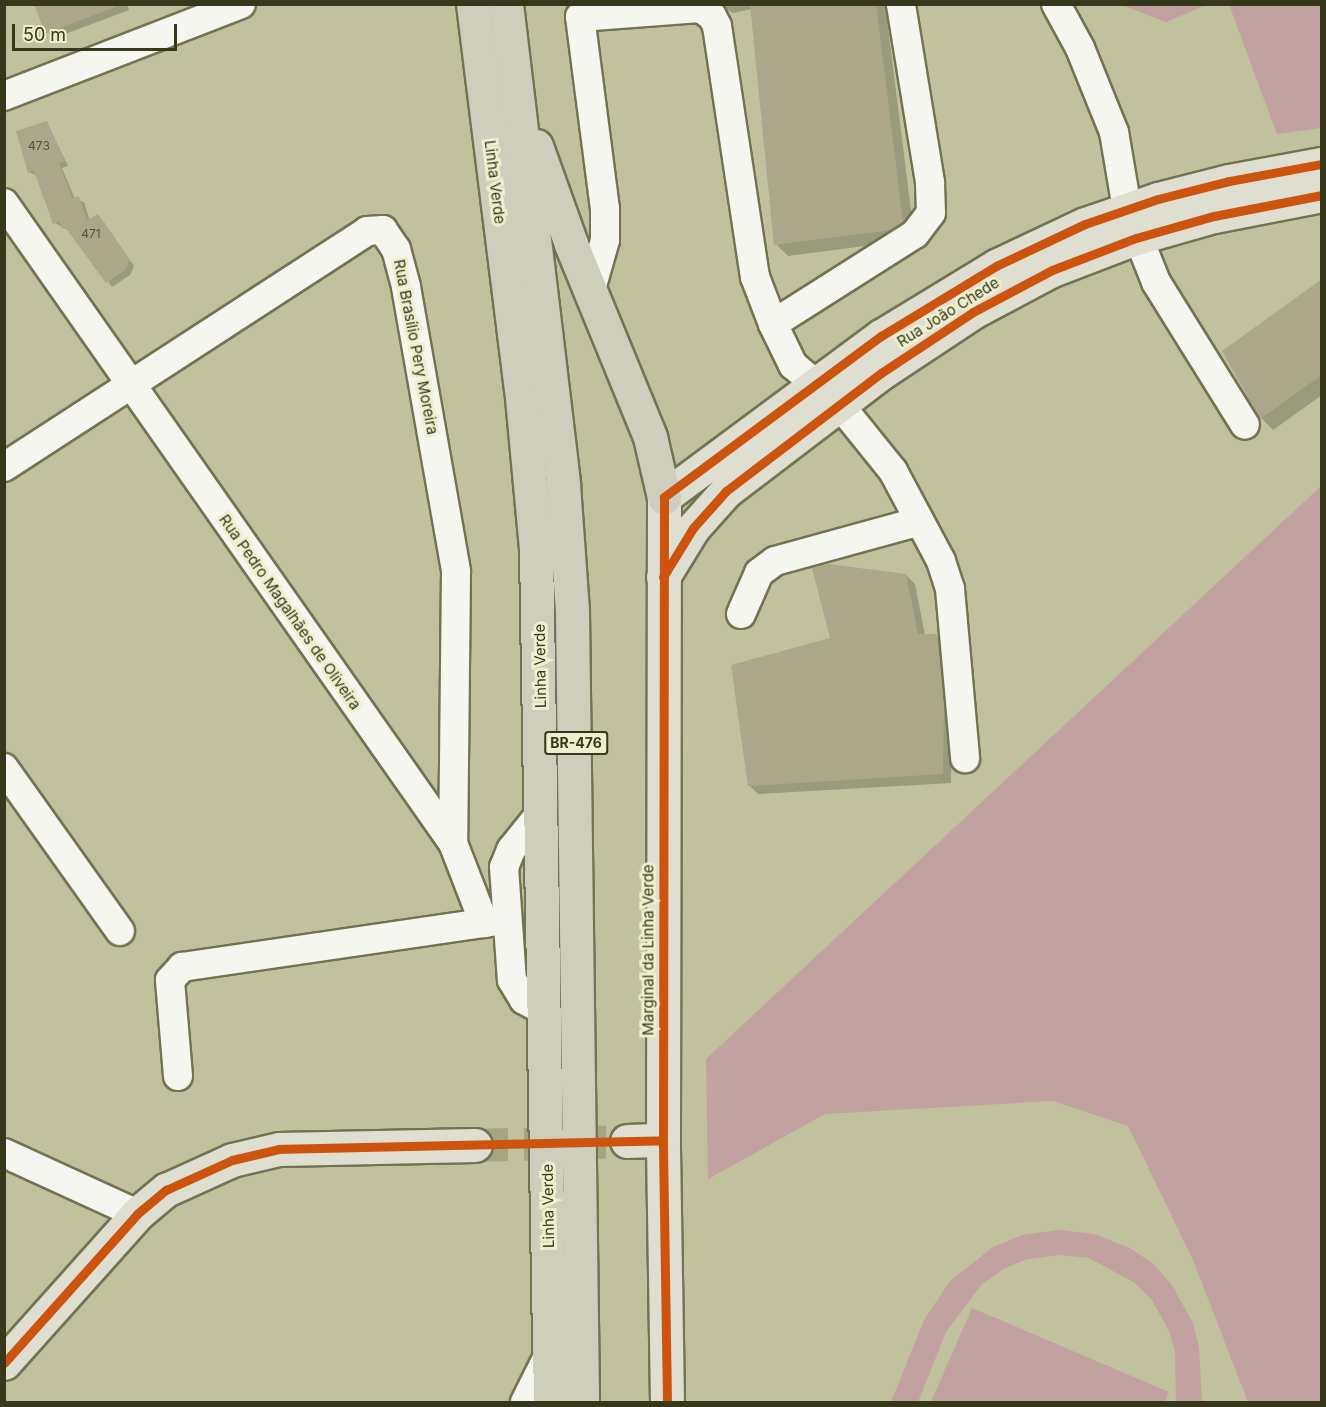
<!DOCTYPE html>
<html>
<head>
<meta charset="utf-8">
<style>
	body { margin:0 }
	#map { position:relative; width:1326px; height:1407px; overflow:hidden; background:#c1c19d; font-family:Inter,sans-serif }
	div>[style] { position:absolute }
	.green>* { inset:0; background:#c2a1a1 }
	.shadow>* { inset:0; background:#0003 }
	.building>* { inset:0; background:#aca78b }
	.major-tunnel>* { height:33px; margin-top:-16.5px; transform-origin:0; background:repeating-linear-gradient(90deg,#a5a583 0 33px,transparent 0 49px) }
	.roads { filter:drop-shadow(2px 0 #737354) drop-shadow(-2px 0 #737354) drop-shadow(0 2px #737354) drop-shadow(0 -2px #737354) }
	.minor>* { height:28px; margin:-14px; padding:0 14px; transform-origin:14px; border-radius:14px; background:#f6f6f0 }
	.major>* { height:33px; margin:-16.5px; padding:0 16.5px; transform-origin:16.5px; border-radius:16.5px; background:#deded1 }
	.highway>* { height:33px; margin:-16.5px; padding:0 16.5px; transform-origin:16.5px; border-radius:16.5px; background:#cecebc }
	.cycleway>* { height:9px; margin:-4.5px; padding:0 4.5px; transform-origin:4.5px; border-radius:4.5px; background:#cd540e }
	span { translate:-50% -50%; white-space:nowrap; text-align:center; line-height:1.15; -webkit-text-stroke:6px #eeefce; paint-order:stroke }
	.number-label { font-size:12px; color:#545338 }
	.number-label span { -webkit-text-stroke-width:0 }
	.shield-label span { padding:2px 4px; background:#eeefce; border:2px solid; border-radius:4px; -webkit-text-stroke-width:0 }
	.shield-label { font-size:14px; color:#37371c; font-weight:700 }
	.street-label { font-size:15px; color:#37371c }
	.frame { position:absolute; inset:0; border:6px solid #37371c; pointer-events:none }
	.scale { position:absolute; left:12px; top:24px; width:165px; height:27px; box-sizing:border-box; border:3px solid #37371c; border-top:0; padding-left:8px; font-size:18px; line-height:21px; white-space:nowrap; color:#37371c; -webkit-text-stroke:4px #eeefce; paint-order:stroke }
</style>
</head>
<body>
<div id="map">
	<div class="green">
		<i style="clip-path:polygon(1122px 5px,1206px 5px,1166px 22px)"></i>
		<i style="clip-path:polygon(1229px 5px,1321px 5px,1321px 128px,1277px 134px)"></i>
		<i style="clip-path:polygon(1321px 486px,1321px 1402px,1248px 1402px,1193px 1260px,1128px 1126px,1053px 1101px,825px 1114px,708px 1179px,706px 1059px)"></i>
		<i style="clip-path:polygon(1059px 1230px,1094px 1234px,1130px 1248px,1152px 1263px,1172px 1285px,1193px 1323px,1199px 1347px,1202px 1402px,1176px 1402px,1175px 1351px,1169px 1331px,1152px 1300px,1135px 1283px,1089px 1258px,1060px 1255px,1028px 1259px,1005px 1268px,981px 1285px,946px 1332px,918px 1402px,891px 1402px,924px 1320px,950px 1281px,993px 1247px,1022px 1235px)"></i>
		<i style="clip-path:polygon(972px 1308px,1169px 1392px,1165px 1402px,931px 1402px)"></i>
	</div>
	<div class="shadow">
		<i style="clip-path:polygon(36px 4px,127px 4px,129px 10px,52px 39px)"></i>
		<i style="clip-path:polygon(716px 4px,885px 4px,914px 234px,903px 241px,788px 256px,776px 244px,752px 9px,733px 13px)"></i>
		<i style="clip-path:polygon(47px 123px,68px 166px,62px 168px,75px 199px,84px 202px,90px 221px,103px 221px,134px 266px,130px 275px,112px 287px,71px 232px,55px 223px,37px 176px,29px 172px)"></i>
		<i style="clip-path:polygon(1322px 281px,1322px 395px,1273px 430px,1261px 418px,1224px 352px)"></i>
		<i style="clip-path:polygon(906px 575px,915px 584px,925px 635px,937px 636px,946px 645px,952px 713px,951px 783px,758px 794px,749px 785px,832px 640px)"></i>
	</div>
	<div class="building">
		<i style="clip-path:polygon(34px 4px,114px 4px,115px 7px,45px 34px)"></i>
		<i style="clip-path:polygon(750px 4px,876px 4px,903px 222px,891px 230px,774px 245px)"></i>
		<i style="clip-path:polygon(47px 121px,65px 162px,59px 163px,72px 198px,79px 196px,87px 220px,98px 214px,130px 260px,125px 270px,106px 283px,65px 227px,62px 229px,59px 221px,53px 224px,34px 171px,28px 173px,16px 131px)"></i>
		<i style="clip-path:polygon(1322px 279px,1322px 375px,1260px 419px,1222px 351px)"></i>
		<i style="clip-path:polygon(828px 564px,906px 574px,918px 634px,937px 634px,944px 703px,943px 774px,748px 786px,731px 665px,830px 638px,812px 568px)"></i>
	</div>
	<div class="major-tunnel">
		<i style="left:475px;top:1145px;width:152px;rotate:-1.5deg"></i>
	</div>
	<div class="roads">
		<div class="minor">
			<i style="left:1056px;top:4px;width:50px;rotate:61.4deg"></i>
			<i style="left:1080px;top:48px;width:91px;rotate:68deg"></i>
			<i style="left:1114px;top:132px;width:78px;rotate:80.4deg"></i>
			<i style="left:1127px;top:209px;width:79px;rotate:68.3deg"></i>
			<i style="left:1156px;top:282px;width:168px;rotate:58.1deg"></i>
			<i style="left:4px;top:96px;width:254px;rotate:-21.2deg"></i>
			<i style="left:4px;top:203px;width:782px;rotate:54.95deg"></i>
			<i style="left:453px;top:843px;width:86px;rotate:68.8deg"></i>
			<i style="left:484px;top:923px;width:22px;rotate:-8deg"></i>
			<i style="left:590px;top:293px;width:55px;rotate:-74.2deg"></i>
			<i style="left:605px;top:240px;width:31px;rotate:-90deg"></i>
			<i style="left:605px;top:209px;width:194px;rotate:-97.4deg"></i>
			<i style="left:580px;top:17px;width:120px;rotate:-4.3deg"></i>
			<i style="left:700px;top:8px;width:14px;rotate:34deg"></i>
			<i style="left:712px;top:16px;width:11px;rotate:63deg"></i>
			<i style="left:717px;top:26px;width:254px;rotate:81.4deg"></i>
			<i style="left:755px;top:277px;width:50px;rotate:69deg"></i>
			<i style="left:773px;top:324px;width:46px;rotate:64deg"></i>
			<i style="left:793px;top:365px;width:60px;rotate:40.3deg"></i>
			<i style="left:839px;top:404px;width:86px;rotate:51.1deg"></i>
			<i style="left:893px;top:471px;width:102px;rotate:61.9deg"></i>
			<i style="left:941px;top:561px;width:29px;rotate:72deg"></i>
			<i style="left:950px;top:589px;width:170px;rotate:84.9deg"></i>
			<i style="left:773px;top:324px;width:168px;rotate:-32.4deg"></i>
			<i style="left:915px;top:234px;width:26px;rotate:-53deg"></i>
			<i style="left:931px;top:213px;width:31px;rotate:-92deg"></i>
			<i style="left:930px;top:182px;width:180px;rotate:-99.3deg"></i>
			<i style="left:4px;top:467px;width:433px;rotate:-33deg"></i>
			<i style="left:367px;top:231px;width:16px;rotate:-4deg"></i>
			<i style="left:383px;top:230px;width:23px;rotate:56deg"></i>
			<i style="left:396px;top:249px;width:39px;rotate:75deg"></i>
			<i style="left:406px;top:287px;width:289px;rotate:80deg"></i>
			<i style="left:456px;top:572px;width:271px;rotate:90.6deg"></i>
			<i style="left:741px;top:614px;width:45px;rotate:-66.3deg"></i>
			<i style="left:759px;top:573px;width:20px;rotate:-37deg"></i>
			<i style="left:775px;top:561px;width:150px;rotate:-15.4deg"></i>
			<i style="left:4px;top:768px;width:200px;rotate:54.6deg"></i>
			<i style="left:543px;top:810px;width:51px;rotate:128.7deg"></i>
			<i style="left:511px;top:850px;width:18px;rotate:112deg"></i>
			<i style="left:504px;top:867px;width:113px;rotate:86deg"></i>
			<i style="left:512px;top:980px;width:23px;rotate:59deg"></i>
			<i style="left:524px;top:1000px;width:24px;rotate:28deg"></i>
			<i style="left:178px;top:1076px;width:96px;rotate:-94.8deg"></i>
			<i style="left:170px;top:980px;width:18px;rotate:-47deg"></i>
			<i style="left:182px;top:967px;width:305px;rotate:-8.3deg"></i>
			<i style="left:4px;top:1153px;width:146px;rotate:24.6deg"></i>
			<i style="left:525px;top:1402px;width:56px;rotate:-63.4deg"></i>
		</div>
		<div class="major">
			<i style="left:663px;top:577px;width:57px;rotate:-58.5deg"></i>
			<i style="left:693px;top:528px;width:50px;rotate:-48.3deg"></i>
			<i style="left:726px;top:491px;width:195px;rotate:-37.3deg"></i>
			<i style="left:881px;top:373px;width:110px;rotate:-33.5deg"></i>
			<i style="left:973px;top:312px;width:89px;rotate:-28deg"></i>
			<i style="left:1052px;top:270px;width:90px;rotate:-20.9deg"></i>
			<i style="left:1136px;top:238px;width:81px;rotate:-15.8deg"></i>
			<i style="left:1214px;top:216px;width:110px;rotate:-11deg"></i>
			<i style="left:627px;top:1141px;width:36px;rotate:-2deg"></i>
			<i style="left:4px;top:1363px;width:200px;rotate:-48.2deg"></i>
			<i style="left:137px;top:1214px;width:38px;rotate:-40deg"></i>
			<i style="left:166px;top:1190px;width:72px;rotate:-24.4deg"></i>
			<i style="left:232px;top:1160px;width:48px;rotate:-13.2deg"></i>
			<i style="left:279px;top:1149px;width:196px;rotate:-1.2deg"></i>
			<i style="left:667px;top:1402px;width:262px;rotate:-90.9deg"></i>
			<i style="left:663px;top:1140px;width:643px;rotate:-89.91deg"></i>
			<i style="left:664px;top:497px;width:270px;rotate:-36.6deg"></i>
			<i style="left:881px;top:336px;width:135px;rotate:-31.3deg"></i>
			<i style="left:996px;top:266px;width:98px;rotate:-25.3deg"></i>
			<i style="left:1085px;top:224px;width:77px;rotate:-18.9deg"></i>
			<i style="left:1158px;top:199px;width:73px;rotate:-14.2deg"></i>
			<i style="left:1229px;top:181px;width:95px;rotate:-10.4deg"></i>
		</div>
		<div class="highway">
			<i style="left:473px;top:4px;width:386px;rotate:82.9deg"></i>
			<i style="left:521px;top:387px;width:164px;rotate:84.7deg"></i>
			<i style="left:536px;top:550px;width:852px;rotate:89.06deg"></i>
			<i style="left:506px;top:4px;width:484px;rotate:83.2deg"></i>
			<i style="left:563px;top:485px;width:127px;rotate:85.9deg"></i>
			<i style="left:572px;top:612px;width:790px;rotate:89.27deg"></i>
			<i style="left:536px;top:146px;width:104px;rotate:70.3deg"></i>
			<i style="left:571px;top:244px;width:209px;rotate:67.7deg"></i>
			<i style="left:650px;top:437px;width:62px;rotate:76.9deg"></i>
		</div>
	</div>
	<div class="cycleway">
		<i style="left:663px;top:577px;width:57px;rotate:-58.5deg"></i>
		<i style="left:693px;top:528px;width:50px;rotate:-48.3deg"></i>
		<i style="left:726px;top:491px;width:195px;rotate:-37.3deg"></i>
		<i style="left:881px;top:373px;width:110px;rotate:-33.5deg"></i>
		<i style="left:973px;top:312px;width:89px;rotate:-28deg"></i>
		<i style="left:1052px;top:270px;width:90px;rotate:-20.9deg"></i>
		<i style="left:1136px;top:238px;width:81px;rotate:-15.8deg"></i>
		<i style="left:1214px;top:216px;width:110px;rotate:-11deg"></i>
		<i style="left:4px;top:1363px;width:200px;rotate:-48.2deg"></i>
		<i style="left:137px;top:1214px;width:38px;rotate:-40deg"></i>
		<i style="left:166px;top:1190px;width:72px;rotate:-24.4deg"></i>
		<i style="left:232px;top:1160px;width:48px;rotate:-13.2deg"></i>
		<i style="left:279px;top:1149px;width:384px;rotate:-1.3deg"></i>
		<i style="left:667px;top:1402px;width:262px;rotate:-90.9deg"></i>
		<i style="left:663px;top:1140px;width:643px;rotate:-89.91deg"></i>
		<i style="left:664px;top:497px;width:270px;rotate:-36.6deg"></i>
		<i style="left:881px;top:336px;width:135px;rotate:-31.3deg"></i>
		<i style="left:996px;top:266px;width:98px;rotate:-25.3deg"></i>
		<i style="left:1085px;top:224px;width:77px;rotate:-18.9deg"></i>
		<i style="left:1158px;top:199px;width:73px;rotate:-14.2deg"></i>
		<i style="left:1229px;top:181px;width:95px;rotate:-10.4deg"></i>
	</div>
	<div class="number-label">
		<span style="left:39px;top:146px">473</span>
		<span style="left:91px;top:234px">471</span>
	</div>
	<div class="shield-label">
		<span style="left:576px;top:743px">BR-476</span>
	</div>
	<div class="street-label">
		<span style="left:495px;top:182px;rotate:83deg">Linha Verde</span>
		<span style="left:948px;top:312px;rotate:-32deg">Rua João Chede</span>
		<span style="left:416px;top:347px;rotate:79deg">Rua Brasílio Pery Moreira</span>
		<span style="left:290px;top:612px;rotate:55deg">Rua Pedro Magalhães de Oliveira</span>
		<span style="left:540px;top:666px;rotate:-91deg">Linha Verde</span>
		<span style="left:648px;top:950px;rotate:-90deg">Marginal da Linha Verde</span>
		<span style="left:548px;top:1206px;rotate:-91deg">Linha Verde</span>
	</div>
	<div class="frame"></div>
	<div class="scale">50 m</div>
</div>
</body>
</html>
